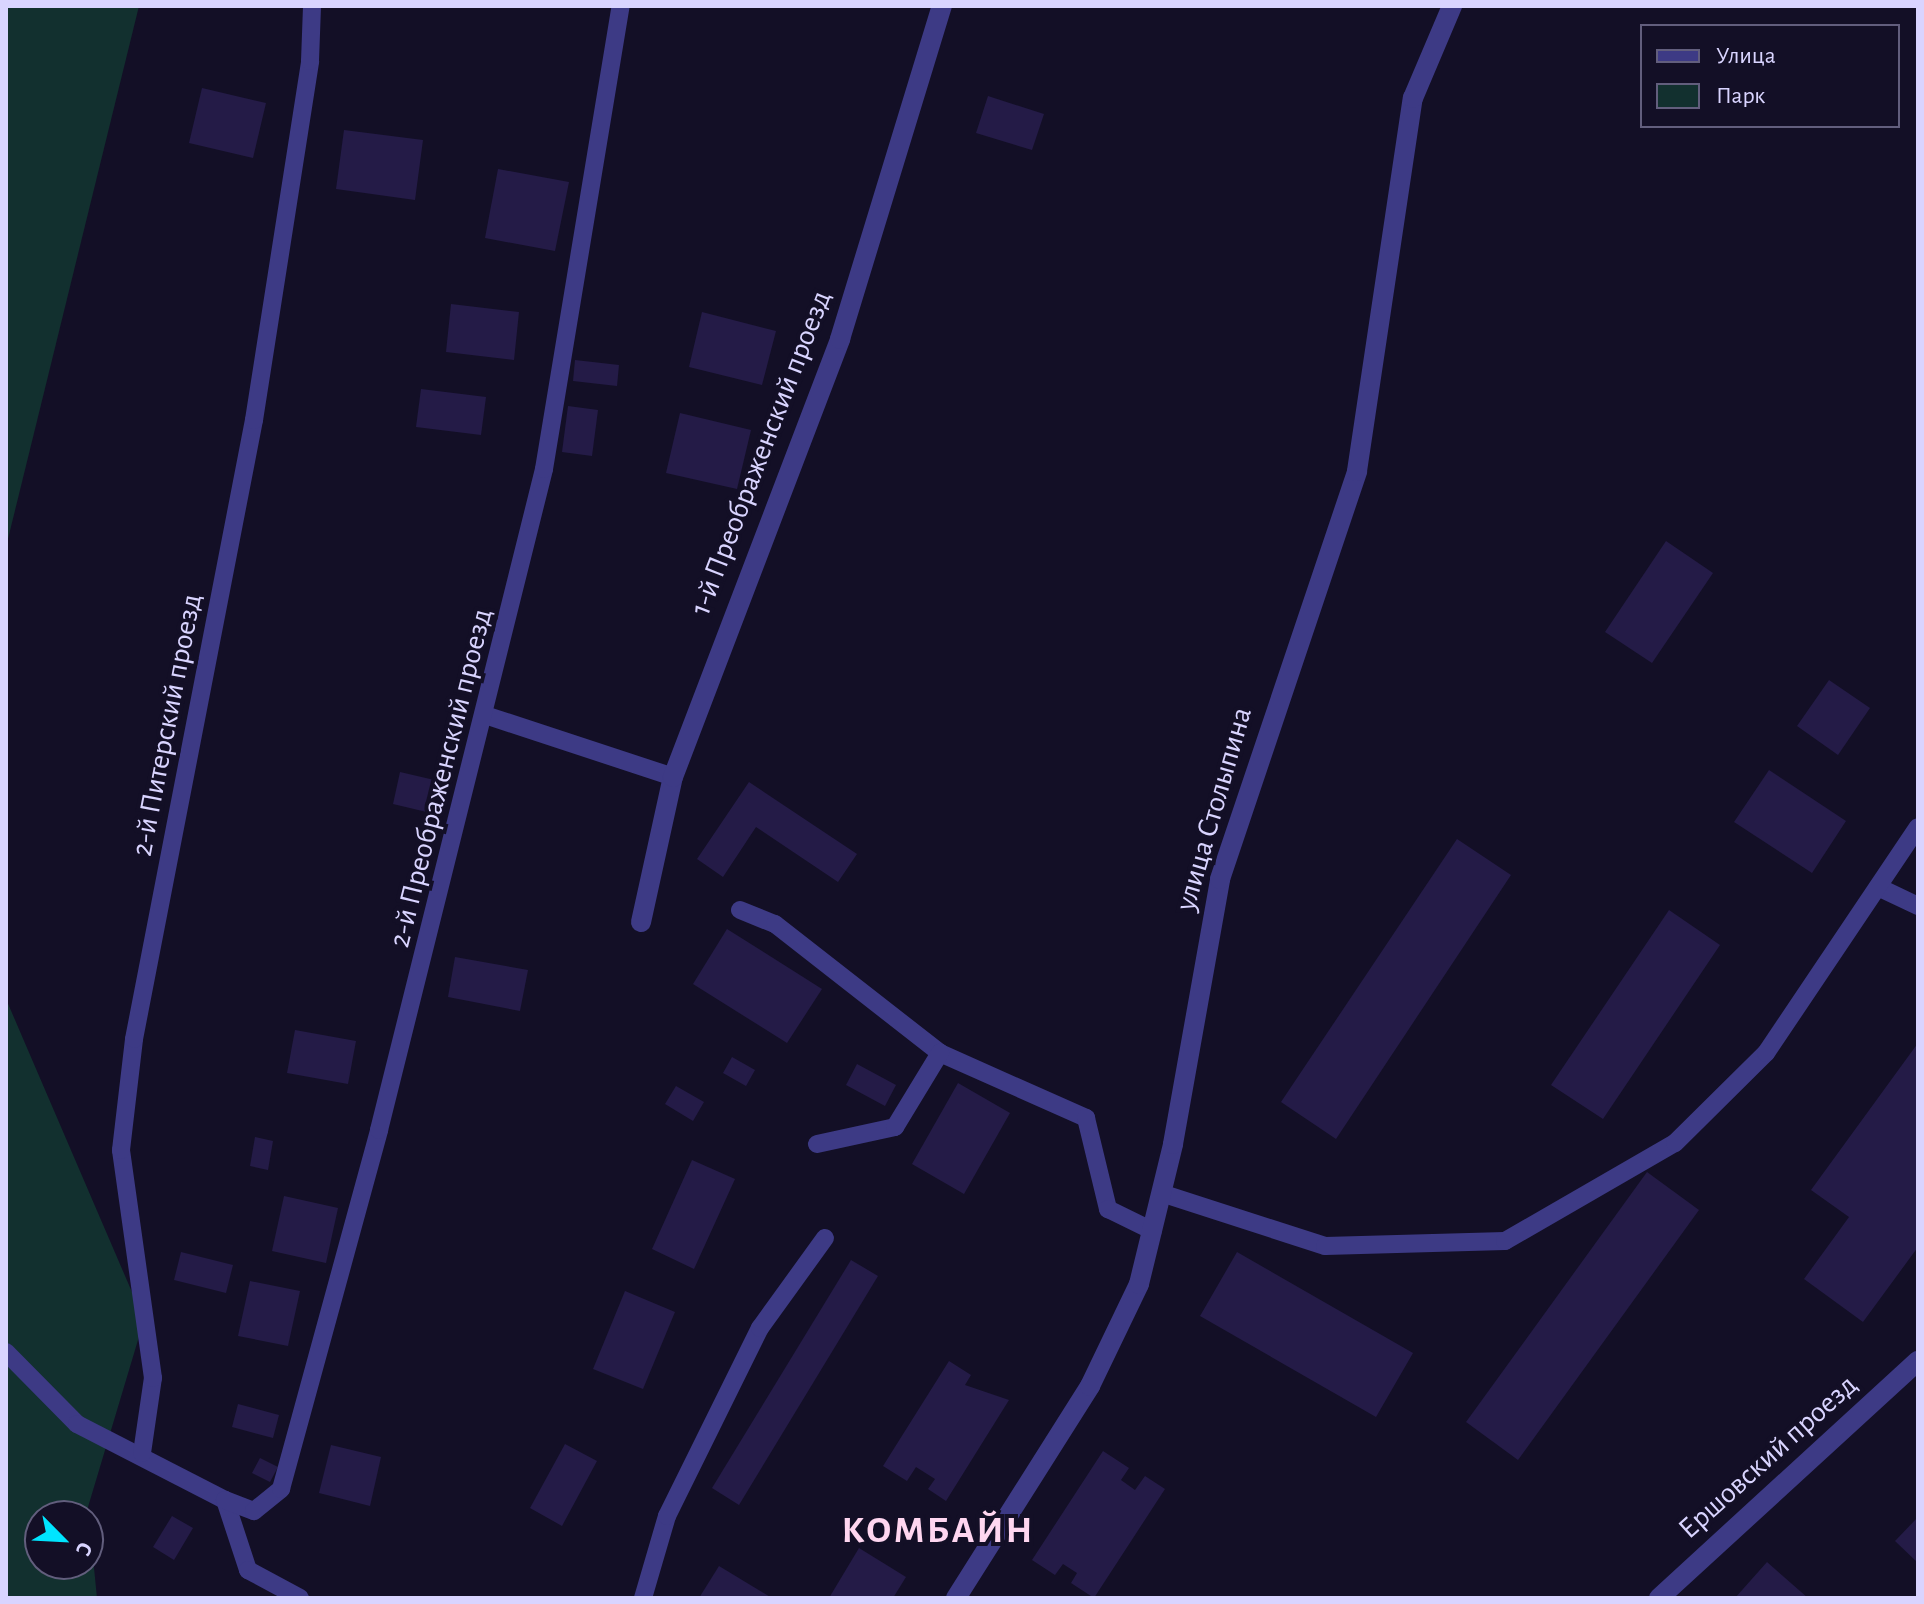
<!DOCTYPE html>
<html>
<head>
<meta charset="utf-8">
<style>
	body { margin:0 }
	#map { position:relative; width:1924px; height:1604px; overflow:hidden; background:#130f26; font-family:"Alegreya Sans",sans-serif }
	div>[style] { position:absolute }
	.green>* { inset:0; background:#12302f }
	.building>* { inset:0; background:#241b47 }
	.lane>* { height:18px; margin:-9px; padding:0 9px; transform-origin:9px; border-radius:9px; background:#3d3a85 }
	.street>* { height:20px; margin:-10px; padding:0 10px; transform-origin:10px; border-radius:10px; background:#3d3a85 }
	span { translate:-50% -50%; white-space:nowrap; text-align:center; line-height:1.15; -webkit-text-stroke:8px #130f26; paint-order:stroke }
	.street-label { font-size:30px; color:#d9d4ff }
	.district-label { font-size:38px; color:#ffd6f0; font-weight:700; letter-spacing:2px }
	.frame { position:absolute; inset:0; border:8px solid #d9d4ff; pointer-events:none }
	.legend { position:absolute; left:1640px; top:24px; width:260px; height:104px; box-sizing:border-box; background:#130f26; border:2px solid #625e7d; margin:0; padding:10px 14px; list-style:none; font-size:24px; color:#d9d4ff }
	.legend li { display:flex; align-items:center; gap:16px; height:40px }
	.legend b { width:40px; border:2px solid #625e7d }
	.north { position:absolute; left:24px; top:1500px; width:80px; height:80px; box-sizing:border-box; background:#130f26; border:2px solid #625e7d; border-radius:50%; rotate:114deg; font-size:22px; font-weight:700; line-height:32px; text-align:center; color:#d9d4ff }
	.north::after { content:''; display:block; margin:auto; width:28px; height:36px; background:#00e5ff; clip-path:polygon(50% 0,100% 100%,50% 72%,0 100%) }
</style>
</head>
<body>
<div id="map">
	<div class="green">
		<i style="clip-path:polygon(6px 6px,139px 6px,6px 547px)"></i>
		<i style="clip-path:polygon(evenodd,6px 999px,144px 1320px,88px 1507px,97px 1598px,6px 1598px,6px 999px,40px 1516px,88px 1516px,88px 1564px,40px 1564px,40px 1516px)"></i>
	</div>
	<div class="building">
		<i style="clip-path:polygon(202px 88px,266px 103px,253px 158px,189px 143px)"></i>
		<i style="clip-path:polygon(988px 96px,1044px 114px,1032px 150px,976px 133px)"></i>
		<i style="clip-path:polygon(344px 130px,423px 140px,415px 200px,336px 189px)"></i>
		<i style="clip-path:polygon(498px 169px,569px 182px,555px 251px,485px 238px)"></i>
		<i style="clip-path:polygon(451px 304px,519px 312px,514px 360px,446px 352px)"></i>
		<i style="clip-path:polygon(702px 312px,776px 331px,762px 385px,689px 367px)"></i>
		<i style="clip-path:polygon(575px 360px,619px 365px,617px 386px,573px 381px)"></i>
		<i style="clip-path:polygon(421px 389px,486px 397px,481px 435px,416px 427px)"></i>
		<i style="clip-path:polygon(568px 406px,598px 410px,592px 456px,562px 452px)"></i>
		<i style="clip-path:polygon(680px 413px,751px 430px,737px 489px,666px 473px)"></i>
		<i style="clip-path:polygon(1666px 541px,1713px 573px,1652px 663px,1605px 632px)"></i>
		<i style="clip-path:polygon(1829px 680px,1870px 708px,1838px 755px,1797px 726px)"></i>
		<i style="clip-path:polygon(1769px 770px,1846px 821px,1812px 873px,1734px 822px)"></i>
		<i style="clip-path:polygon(400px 772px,443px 782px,435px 814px,393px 804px)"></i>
		<i style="clip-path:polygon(749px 782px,857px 854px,838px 882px,756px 827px,723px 877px,697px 859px)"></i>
		<i style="clip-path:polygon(1457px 839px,1511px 875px,1336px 1139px,1281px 1102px)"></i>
		<i style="clip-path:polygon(1669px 910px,1720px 945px,1603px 1119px,1551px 1085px)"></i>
		<i style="clip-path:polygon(727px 929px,822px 989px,787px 1043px,693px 984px)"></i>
		<i style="clip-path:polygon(455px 957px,528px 970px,520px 1011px,448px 997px)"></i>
		<i style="clip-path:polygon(295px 1030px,356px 1041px,348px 1084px,287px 1073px)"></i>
		<i style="clip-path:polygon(1918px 1043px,1918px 1247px,1863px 1322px,1804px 1279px,1849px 1217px,1811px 1190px)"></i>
		<i style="clip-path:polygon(732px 1057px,755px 1070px,746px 1086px,723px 1073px)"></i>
		<i style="clip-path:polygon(857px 1064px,896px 1085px,885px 1106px,846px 1085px)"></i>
		<i style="clip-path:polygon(958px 1083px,1010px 1113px,964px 1194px,912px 1164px)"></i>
		<i style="clip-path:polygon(676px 1086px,704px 1102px,693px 1121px,665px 1104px)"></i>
		<i style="clip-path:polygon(255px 1137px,273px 1141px,268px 1170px,250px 1166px)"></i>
		<i style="clip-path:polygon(692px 1160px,735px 1179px,694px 1269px,652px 1249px)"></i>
		<i style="clip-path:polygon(1647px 1172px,1699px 1210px,1518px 1460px,1466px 1422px)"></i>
		<i style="clip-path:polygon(284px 1196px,338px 1208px,326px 1263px,272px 1251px)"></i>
		<i style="clip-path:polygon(181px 1252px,233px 1265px,226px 1293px,174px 1280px)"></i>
		<i style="clip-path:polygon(1237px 1252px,1413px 1353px,1376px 1417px,1200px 1316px)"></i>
		<i style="clip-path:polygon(851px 1260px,878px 1276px,739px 1505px,712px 1488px)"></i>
		<i style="clip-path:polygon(250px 1281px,300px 1291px,288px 1346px,238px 1336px)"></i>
		<i style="clip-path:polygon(625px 1291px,675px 1312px,643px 1389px,593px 1369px)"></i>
		<i style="clip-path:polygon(949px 1361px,971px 1375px,965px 1385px,1009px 1400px,946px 1501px,928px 1489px,935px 1479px,916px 1467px,907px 1481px,883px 1466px)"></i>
		<i style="clip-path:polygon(238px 1404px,279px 1415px,273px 1438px,232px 1427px)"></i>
		<i style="clip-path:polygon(565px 1444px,597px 1461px,562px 1526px,530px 1508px)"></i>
		<i style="clip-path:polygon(331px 1445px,381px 1457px,370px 1506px,319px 1493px)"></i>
		<i style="clip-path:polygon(1103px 1451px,1129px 1468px,1121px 1480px,1135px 1490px,1145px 1476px,1165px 1489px,1094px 1598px,1071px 1583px,1077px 1573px,1063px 1564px,1055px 1575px,1032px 1560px)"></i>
		<i style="clip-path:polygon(260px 1458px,278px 1467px,270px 1482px,252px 1473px)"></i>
		<i style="clip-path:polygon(172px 1516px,193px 1528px,174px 1560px,153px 1547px)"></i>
		<i style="clip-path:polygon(1918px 1517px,1918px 1563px,1895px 1541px)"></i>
		<i style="clip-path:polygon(859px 1548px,906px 1577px,893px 1598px,829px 1598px)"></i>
		<i style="clip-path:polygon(1767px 1562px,1808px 1598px,1735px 1598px)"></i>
		<i style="clip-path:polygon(719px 1566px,772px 1598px,699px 1598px)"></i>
	</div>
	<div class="lane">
		<i style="left:488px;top:716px;width:195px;rotate:18.2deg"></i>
		<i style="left:1878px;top:887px;width:44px;rotate:25.4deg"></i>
		<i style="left:740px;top:910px;width:38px;rotate:22deg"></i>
		<i style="left:775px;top:924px;width:209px;rotate:38deg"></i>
		<i style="left:940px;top:1053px;width:160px;rotate:24deg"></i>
		<i style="left:1086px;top:1118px;width:94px;rotate:76.4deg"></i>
		<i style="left:1108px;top:1209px;width:50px;rotate:26.1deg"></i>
		<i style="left:817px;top:1144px;width:80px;rotate:-12.3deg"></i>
		<i style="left:895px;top:1127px;width:87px;rotate:-58.7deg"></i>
		<i style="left:1161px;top:1193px;width:172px;rotate:17.9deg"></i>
		<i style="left:1325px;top:1246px;width:180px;rotate:-1.6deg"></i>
		<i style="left:1505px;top:1241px;width:196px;rotate:-30deg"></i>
		<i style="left:1675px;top:1143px;width:128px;rotate:-44.7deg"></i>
		<i style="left:1766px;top:1053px;width:272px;rotate:-56.1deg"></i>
		<i style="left:6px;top:1352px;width:101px;rotate:45.4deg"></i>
		<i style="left:77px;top:1424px;width:166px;rotate:27.2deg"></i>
		<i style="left:225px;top:1500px;width:74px;rotate:71.8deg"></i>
		<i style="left:248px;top:1570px;width:59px;rotate:28.3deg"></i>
		<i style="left:142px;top:1453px;width:76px;rotate:-81.7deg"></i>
		<i style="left:153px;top:1378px;width:230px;rotate:-98deg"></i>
		<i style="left:121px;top:1150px;width:112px;rotate:-83.3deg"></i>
		<i style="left:134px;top:1039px;width:631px;rotate:-79.03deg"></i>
		<i style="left:254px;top:420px;width:363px;rotate:-81.1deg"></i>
		<i style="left:310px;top:61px;width:55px;rotate:-87.9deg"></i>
		<i style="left:225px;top:1500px;width:31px;rotate:21deg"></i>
		<i style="left:254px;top:1511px;width:35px;rotate:-39deg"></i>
		<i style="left:281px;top:1489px;width:372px;rotate:-74.7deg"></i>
		<i style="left:379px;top:1130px;width:681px;rotate:-75.98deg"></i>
		<i style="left:544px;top:469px;width:469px;rotate:-80.6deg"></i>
		<i style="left:643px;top:1598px;width:85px;rotate:-73.7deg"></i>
		<i style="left:667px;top:1516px;width:210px;rotate:-63.7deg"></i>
		<i style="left:760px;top:1328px;width:111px;rotate:-54.2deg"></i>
	</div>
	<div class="street">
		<i style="left:641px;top:922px;width:148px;rotate:-77.6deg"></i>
		<i style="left:673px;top:777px;width:469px;rotate:-69.1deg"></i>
		<i style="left:840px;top:339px;width:348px;rotate:-73deg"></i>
		<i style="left:956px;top:1598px;width:251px;rotate:-57.7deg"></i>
		<i style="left:1090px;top:1386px;width:113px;rotate:-64.3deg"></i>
		<i style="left:1139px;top:1284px;width:144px;rotate:-76.3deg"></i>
		<i style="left:1173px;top:1144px;width:269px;rotate:-79.9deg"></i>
		<i style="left:1220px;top:879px;width:430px;rotate:-71.4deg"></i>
		<i style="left:1357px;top:471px;width:377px;rotate:-81.5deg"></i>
		<i style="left:1413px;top:98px;width:100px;rotate:-67deg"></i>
		<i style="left:1659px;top:1598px;width:351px;rotate:-42.5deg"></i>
	</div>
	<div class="street-label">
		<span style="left:761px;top:453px;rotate:-69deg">1-й Преображенский проезд</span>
		<span style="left:167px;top:725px;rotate:-79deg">2-й Питерский проезд</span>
		<span style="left:441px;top:778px;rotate:-76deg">2-й Преображенский проезд</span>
		<span style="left:1214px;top:809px;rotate:-74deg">улица Столыпина</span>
		<span style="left:1768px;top:1457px;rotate:-42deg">Ершовский проезд</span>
	</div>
	<div class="district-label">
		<span style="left:938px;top:1532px">КОМБАЙН</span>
	</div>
	<div class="frame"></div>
	<ul class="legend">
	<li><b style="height:10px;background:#3d3a85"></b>Улица</li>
	<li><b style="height:22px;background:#12302f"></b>Парк</li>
	</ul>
	<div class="north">С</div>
</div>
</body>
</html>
